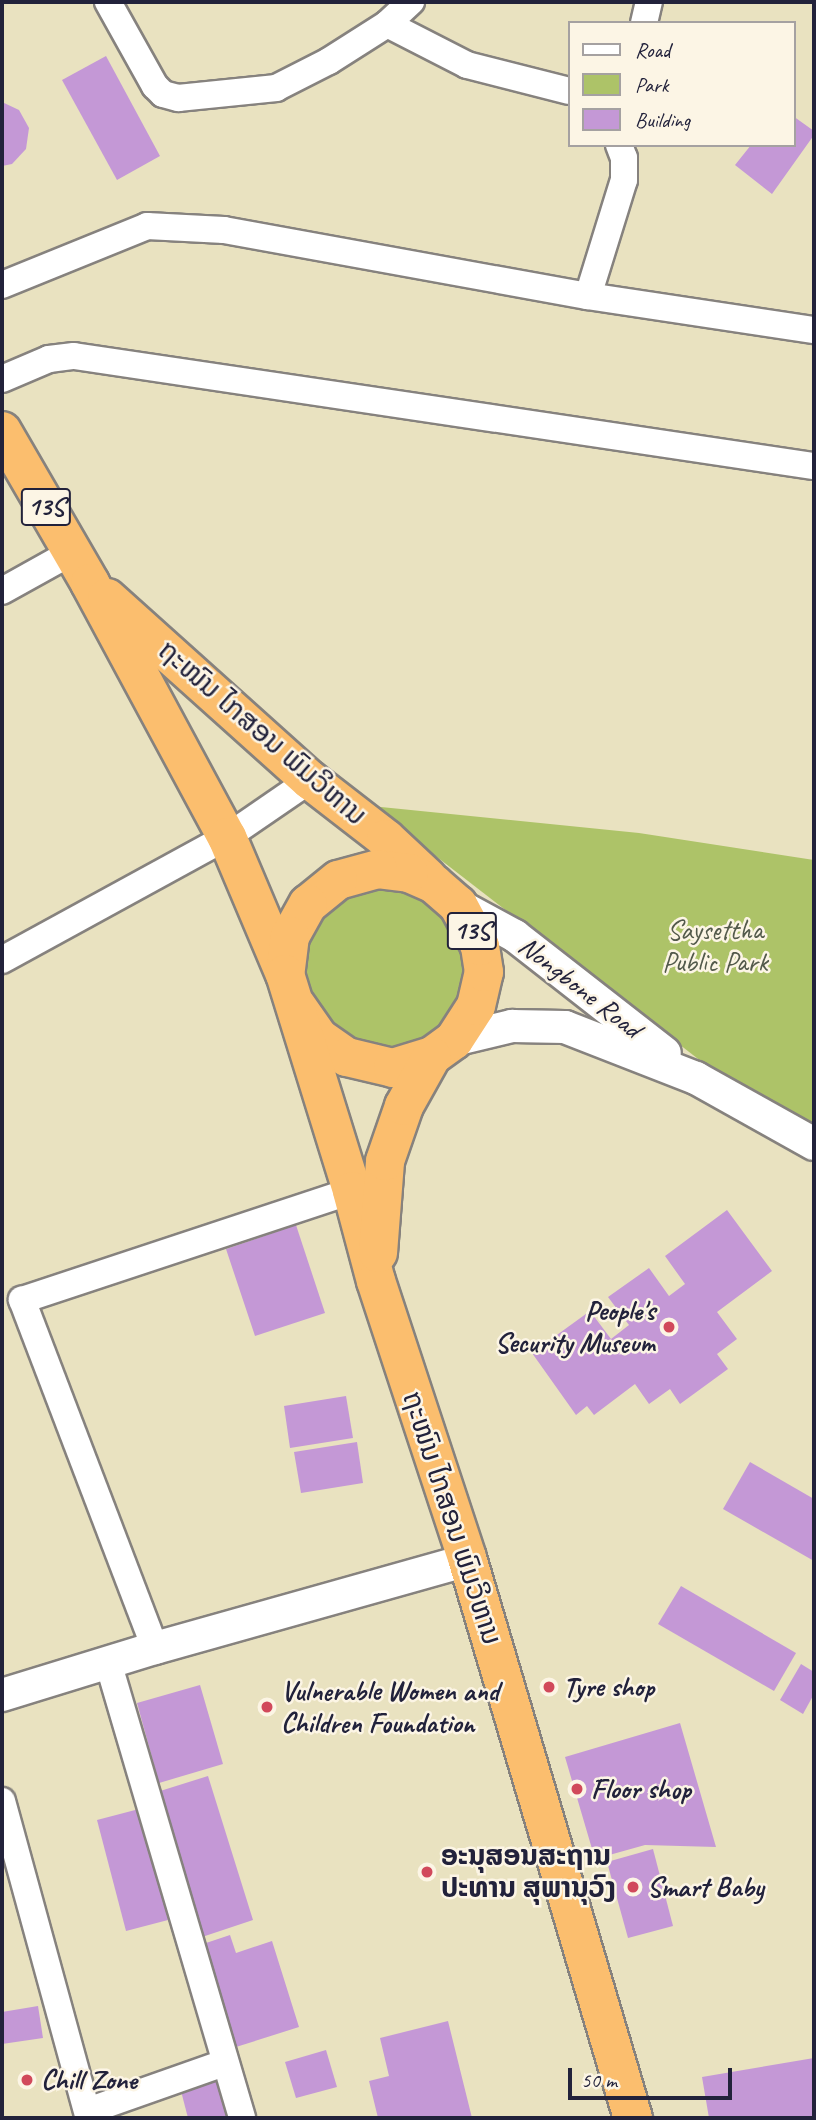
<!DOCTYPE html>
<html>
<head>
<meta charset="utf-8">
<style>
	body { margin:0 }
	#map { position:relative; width:816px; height:2120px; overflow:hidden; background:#e9e2c0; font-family:Caveat,"Noto Sans Lao",sans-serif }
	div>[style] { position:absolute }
	.green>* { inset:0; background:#adc368 }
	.building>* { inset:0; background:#c498d6 }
	.roads { filter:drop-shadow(2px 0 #86827e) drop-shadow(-2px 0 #86827e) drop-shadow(0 2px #86827e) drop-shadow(0 -2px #86827e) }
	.minor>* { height:26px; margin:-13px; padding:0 13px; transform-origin:13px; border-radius:13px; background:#fff }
	.tertiary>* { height:32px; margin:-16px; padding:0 16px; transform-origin:16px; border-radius:16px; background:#fff }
	.trunk>* { height:38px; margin:-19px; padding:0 19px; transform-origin:19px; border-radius:19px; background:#fbbe6e }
	.dots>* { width:19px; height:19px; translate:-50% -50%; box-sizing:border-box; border:4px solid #fcf5e5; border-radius:50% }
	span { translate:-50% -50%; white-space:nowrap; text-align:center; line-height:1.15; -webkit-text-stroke:5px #fcf5e5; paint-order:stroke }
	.shield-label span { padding:2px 5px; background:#fcf5e5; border:2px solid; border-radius:5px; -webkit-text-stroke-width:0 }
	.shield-label { font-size:26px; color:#22223b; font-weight:700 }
	.street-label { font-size:28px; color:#22223b }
	.park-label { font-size:28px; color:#535a4b }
	.poi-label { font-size:28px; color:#22223b; font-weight:700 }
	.right { translate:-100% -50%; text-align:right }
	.left { translate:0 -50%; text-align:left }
	.frame { position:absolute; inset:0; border:4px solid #22223b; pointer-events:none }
	.legend { position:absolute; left:568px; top:21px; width:228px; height:126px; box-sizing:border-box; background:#fcf5e5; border:2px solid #a5a1a1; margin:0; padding:9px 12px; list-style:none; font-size:21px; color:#22223b }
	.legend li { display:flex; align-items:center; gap:14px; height:35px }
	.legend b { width:35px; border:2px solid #a5a1a1 }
	.scale { position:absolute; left:568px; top:2068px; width:164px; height:32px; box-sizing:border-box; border:4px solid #22223b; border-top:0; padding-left:9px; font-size:21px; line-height:24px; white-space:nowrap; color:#22223b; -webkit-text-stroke:5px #fcf5e5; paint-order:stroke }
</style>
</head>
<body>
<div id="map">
	<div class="green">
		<i style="clip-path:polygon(371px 806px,639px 833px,814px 860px,814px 1133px,737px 1089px)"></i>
		<i style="clip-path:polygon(425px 885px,477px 952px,452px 1036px,364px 1055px,304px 1005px,298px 937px,340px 886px)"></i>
	</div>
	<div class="building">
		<i style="clip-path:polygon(106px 56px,160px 156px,117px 180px,62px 80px)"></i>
		<i style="clip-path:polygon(2px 102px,19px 110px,29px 128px,26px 149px,12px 164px,2px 166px)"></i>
		<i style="clip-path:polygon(793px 116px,814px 131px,814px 135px,772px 194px,735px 165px,751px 145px,793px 145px)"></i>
		<i style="clip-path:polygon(727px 1210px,772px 1271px,717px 1312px,737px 1339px,717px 1354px,728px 1369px,680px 1404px,670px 1389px,649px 1404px,635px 1384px,594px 1415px,587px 1406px,576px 1415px,532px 1353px,590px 1311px,611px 1339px,629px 1325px,608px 1297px,649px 1268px,669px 1296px,685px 1284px,665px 1256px)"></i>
		<i style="clip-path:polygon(296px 1225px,325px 1313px,255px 1336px,226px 1249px)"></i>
		<i style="clip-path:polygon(346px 1396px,353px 1438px,290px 1448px,284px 1406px)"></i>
		<i style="clip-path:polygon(357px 1442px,363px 1483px,301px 1493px,294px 1452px)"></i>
		<i style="clip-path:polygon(750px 1462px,814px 1499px,814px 1561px,723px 1509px)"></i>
		<i style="clip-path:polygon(681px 1586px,796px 1653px,774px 1691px,658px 1624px)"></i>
		<i style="clip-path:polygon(801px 1664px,814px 1672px,814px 1694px,803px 1714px,780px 1700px)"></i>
		<i style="clip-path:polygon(200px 1685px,223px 1764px,159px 1783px,137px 1703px)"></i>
		<i style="clip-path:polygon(680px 1723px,716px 1847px,645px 1845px,595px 1859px,565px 1757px)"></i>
		<i style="clip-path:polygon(208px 1776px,253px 1920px,202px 1937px,157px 1792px)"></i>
		<i style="clip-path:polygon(139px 1809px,168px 1920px,126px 1931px,97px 1820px)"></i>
		<i style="clip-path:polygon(653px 1849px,673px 1926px,628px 1938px,607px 1862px)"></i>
		<i style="clip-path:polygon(230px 1935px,236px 1953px,272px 1941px,299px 2027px,236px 2047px,203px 1944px)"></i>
		<i style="clip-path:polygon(38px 2006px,43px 2038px,2px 2044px,2px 2012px)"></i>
		<i style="clip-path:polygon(448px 2021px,472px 2118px,378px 2118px,369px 2081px,389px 2076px,380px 2038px)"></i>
		<i style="clip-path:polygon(326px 2050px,337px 2087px,296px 2098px,285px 2062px)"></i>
		<i style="clip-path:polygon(814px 2058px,814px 2118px,709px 2118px,702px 2077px)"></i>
		<i style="clip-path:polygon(222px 2080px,232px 2118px,188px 2118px,181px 2091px)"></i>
	</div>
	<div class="roads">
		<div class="minor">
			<i style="left:108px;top:2px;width:96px;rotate:60.8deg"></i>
			<i style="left:155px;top:86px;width:11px;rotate:45deg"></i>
			<i style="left:163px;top:94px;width:16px;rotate:15deg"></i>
			<i style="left:178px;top:98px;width:99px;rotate:-5.8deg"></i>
			<i style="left:276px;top:88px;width:59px;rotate:-27deg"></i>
			<i style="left:329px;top:61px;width:69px;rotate:-32.5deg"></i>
			<i style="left:387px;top:24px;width:90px;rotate:27.1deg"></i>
			<i style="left:467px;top:65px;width:105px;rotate:14.3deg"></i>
			<i style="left:644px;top:23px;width:22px;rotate:-77deg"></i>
			<i style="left:387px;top:24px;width:33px;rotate:-43deg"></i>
			<i style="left:2px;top:285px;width:157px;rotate:-22.1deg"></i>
			<i style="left:147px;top:226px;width:77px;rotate:3deg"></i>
			<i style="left:224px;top:230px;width:370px;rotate:10.3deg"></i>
			<i style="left:588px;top:296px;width:229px;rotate:8.6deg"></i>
			<i style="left:588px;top:296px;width:121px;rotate:-72.8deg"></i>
			<i style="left:624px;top:180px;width:22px;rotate:-90deg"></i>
			<i style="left:624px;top:158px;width:14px;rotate:-111deg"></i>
			<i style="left:2px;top:379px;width:51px;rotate:-23.1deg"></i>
			<i style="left:49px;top:359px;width:25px;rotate:-7deg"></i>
			<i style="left:74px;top:356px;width:748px;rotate:8.46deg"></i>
			<i style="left:2px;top:591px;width:80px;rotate:-29.1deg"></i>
			<i style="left:2px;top:960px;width:256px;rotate:-28.7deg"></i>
			<i style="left:227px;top:837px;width:101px;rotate:-34.5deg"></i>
			<i style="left:155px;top:1648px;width:373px;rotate:-110.9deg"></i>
			<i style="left:22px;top:1300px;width:348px;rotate:-18.3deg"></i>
			<i style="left:108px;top:1662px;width:475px;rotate:73.6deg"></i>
			<i style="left:2px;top:1801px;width:329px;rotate:74.7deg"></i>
			<i style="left:88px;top:2111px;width:144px;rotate:-19.4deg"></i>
		</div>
		<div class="tertiary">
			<i style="left:458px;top:905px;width:65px;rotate:28.5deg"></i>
			<i style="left:515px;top:936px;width:190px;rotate:38deg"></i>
			<i style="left:454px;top:1040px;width:60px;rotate:-13.6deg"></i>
			<i style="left:512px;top:1026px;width:53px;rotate:1.1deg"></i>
			<i style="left:565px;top:1027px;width:141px;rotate:21.3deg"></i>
			<i style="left:696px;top:1078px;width:135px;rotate:29.2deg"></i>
			<i style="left:2px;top:1695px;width:160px;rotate:-17.1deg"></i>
			<i style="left:155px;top:1648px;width:306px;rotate:-15.7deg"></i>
		</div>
		<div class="trunk">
			<i style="left:2px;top:431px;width:176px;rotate:59.9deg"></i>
			<i style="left:90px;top:583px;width:289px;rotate:61.7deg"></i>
			<i style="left:227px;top:837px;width:149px;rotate:67.1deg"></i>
			<i style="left:107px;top:598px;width:273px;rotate:41.9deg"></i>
			<i style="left:310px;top:780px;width:96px;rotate:37.8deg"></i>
			<i style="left:386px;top:839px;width:57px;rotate:42.9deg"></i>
			<i style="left:296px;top:1005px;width:39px;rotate:55deg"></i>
			<i style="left:318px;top:1037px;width:35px;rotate:35deg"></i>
			<i style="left:347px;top:1057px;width:47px;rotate:13.4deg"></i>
			<i style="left:393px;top:1068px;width:41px;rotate:-17.1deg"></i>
			<i style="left:432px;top:1056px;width:27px;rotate:-36deg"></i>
			<i style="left:454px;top:1040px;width:40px;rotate:-57.1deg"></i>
			<i style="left:476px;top:1006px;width:35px;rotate:-77deg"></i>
			<i style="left:484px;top:972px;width:26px;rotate:-99deg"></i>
			<i style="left:480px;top:946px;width:47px;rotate:-118.2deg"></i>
			<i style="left:458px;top:905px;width:32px;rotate:-139deg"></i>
			<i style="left:434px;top:884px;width:27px;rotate:-156deg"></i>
			<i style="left:409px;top:873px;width:31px;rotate:-173deg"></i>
			<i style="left:378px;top:869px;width:41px;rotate:164.6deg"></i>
			<i style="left:338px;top:880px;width:38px;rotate:141deg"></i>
			<i style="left:308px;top:904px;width:37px;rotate:119deg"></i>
			<i style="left:290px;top:936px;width:38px;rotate:97deg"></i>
			<i style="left:285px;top:974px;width:227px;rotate:72.8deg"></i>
			<i style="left:352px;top:1191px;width:93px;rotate:75.1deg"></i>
			<i style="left:376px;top:1281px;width:292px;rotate:71.8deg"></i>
			<i style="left:467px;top:1558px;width:584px;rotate:73.49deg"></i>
			<i style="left:378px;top:1253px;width:92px;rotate:-85.6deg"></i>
			<i style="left:385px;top:1161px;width:58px;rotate:-70.9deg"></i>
			<i style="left:404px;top:1106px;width:57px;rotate:-60.8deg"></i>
		</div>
	</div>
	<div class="dots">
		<i style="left:669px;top:1327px;background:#d1495b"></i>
		<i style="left:549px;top:1687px;background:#d1495b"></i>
		<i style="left:267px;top:1707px;background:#d1495b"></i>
		<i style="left:577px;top:1789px;background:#d1495b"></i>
		<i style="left:427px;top:1872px;background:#d1495b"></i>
		<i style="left:633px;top:1887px;background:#d1495b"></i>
		<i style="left:27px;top:2080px;background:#d1495b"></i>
	</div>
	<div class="shield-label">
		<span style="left:46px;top:507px">13S</span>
		<span style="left:472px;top:931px">13S</span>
	</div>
	<div class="street-label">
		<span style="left:262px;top:733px;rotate:41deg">ຖະໜົນ ໄກສອນ ພົມວິຫານ</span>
		<span style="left:580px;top:987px;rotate:38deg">Nongbone Road</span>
		<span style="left:452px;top:1518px;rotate:72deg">ຖະໜົນ ໄກສອນ ພົມວິຫານ</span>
	</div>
	<div class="park-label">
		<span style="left:715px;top:946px">Saysettha<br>Public Park</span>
	</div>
	<div class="poi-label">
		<span class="right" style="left:655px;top:1327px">People's<br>Security Museum</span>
		<span class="left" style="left:563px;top:1687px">Tyre shop</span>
		<span class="left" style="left:281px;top:1707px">Vulnerable Women and<br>Children Foundation</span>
		<span class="left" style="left:591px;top:1789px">Floor shop</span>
		<span class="left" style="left:441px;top:1872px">ອະນຸສອນສະຖານ<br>ປະທານ ສຸພານຸວົງ</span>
		<span class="left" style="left:647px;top:1887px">Smart Baby</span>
		<span class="left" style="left:41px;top:2080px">Chill Zone</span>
	</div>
	<div class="frame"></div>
	<ul class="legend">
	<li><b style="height:9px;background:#fff"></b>Road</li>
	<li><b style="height:19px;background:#adc368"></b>Park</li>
	<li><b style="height:19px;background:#c498d6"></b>Building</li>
	</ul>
	<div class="scale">50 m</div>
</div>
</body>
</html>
